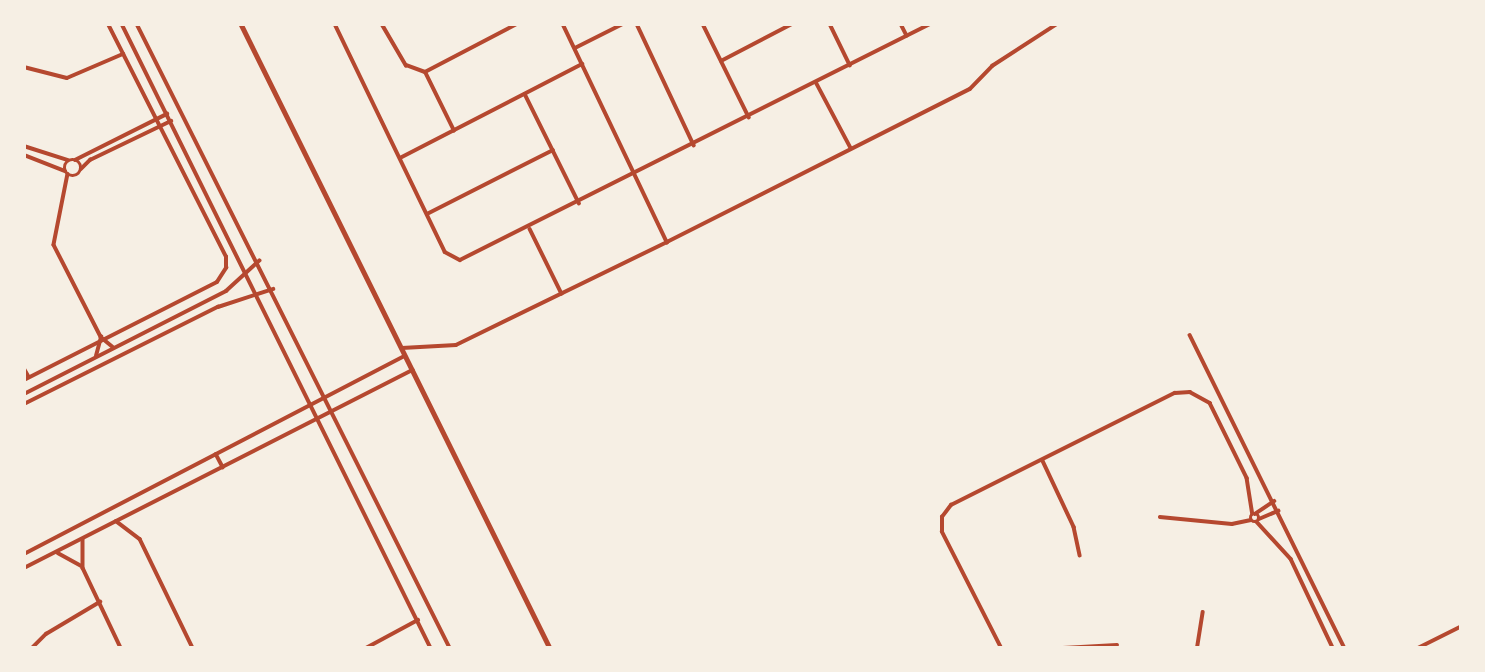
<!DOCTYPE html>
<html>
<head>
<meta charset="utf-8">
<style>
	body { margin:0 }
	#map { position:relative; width:1485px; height:672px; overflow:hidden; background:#f6efe4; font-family:"Libre Baskerville",serif }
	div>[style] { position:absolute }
	.minor>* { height:3.5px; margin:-1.75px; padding:0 1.75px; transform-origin:1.75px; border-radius:1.75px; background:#b5482f }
	.minor>.ring { margin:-1.75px; padding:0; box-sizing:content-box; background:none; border:3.5px solid #b5482f; border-radius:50% }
	.tertiary>* { height:4.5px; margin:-2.25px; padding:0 2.25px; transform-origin:2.25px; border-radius:2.25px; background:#b5482f }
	span { translate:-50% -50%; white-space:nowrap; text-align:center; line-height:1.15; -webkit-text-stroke:7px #f6efe4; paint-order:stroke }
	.frame { position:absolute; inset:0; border:26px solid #f6efe4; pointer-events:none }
</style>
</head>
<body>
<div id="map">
	<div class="minor">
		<i style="left:122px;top:24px;width:696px;rotate:63.66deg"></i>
		<i style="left:137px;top:24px;width:698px;rotate:63.36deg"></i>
		<i style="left:335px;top:24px;width:253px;rotate:64.2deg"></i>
		<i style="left:445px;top:252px;width:17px;rotate:28deg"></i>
		<i style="left:460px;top:260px;width:526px;rotate:-26.66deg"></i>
		<i style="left:382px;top:24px;width:48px;rotate:59.7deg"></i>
		<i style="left:406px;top:65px;width:20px;rotate:20deg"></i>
		<i style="left:425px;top:72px;width:104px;rotate:-27.6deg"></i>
		<i style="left:563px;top:24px;width:242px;rotate:64.5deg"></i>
		<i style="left:637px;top:24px;width:134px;rotate:64.8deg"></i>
		<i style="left:703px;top:24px;width:104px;rotate:63.7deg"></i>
		<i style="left:830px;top:24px;width:46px;rotate:64deg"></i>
		<i style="left:901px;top:24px;width:13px;rotate:63deg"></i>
		<i style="left:575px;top:48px;width:54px;rotate:-26.6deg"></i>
		<i style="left:721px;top:61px;width:80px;rotate:-27.5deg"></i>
		<i style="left:24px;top:67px;width:44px;rotate:14.3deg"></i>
		<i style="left:67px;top:78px;width:61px;rotate:-23.2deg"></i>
		<i style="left:426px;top:73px;width:64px;rotate:63.8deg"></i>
		<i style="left:816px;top:82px;width:75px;rotate:62.1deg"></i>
		<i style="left:525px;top:94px;width:122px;rotate:63.6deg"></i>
		<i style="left:24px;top:146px;width:46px;rotate:17.7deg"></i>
		<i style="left:24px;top:155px;width:44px;rotate:21.3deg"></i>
		<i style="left:400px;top:158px;width:205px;rotate:-27.3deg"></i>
		<i class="ring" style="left:65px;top:160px;width:12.5px;height:12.5px"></i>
		<i style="left:75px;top:160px;width:103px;rotate:-26.6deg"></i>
		<i style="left:81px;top:169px;width:13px;rotate:-45deg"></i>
		<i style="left:90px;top:160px;width:90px;rotate:-25.7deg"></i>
		<i style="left:68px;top:174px;width:72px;rotate:101.2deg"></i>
		<i style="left:54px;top:245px;width:103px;rotate:62.9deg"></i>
		<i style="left:101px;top:337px;width:16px;rotate:40deg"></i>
		<i style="left:427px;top:214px;width:141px;rotate:-26.9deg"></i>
		<i style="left:530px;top:229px;width:72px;rotate:63.8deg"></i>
		<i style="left:1190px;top:335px;width:349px;rotate:63.7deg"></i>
		<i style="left:402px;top:348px;width:54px;rotate:-3.2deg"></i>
		<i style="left:456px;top:345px;width:235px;rotate:-26deg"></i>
		<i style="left:667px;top:242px;width:339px;rotate:-26.8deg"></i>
		<i style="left:970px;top:89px;width:32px;rotate:-46deg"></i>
		<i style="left:992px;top:66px;width:77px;rotate:-32.9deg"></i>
		<i style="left:96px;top:356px;width:20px;rotate:-75deg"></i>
		<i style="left:24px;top:368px;width:10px;rotate:61deg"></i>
		<i style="left:24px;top:380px;width:216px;rotate:-26.9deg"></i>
		<i style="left:217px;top:282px;width:17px;rotate:-57deg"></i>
		<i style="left:226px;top:268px;width:11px;rotate:-90deg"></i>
		<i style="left:226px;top:257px;width:261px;rotate:-116.9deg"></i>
		<i style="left:24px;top:394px;width:227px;rotate:-27deg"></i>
		<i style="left:226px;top:291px;width:45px;rotate:-42.3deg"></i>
		<i style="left:24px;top:404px;width:217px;rotate:-26.6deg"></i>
		<i style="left:218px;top:307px;width:58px;rotate:-18.1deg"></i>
		<i style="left:216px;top:454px;width:15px;rotate:62deg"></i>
		<i style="left:1043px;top:461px;width:73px;rotate:64.8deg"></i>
		<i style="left:1074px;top:527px;width:29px;rotate:78deg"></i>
		<i class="ring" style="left:1250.5px;top:513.5px;width:5.5px;height:5.5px"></i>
		<i style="left:1255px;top:514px;width:23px;rotate:-34deg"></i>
		<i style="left:1160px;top:517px;width:72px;rotate:5.6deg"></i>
		<i style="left:1232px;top:524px;width:19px;rotate:-12deg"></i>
		<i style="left:1259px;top:519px;width:21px;rotate:-23deg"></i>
		<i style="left:116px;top:521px;width:30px;rotate:37deg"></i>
		<i style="left:140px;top:539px;width:121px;rotate:64.1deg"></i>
		<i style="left:1257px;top:522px;width:50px;rotate:47.4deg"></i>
		<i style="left:1291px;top:559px;width:98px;rotate:64.7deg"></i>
		<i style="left:83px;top:539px;width:29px;rotate:90deg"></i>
		<i style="left:83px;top:568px;width:89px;rotate:64.6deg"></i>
		<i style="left:58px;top:553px;width:26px;rotate:29deg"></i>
		<i style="left:24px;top:554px;width:429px;rotate:-27.5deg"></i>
		<i style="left:24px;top:568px;width:436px;rotate:-27deg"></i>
		<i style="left:32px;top:648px;width:20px;rotate:-45deg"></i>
		<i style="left:46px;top:634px;width:63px;rotate:-30.7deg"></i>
		<i style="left:366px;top:648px;width:59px;rotate:-28.3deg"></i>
		<i style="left:1001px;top:648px;width:130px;rotate:-117deg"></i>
		<i style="left:942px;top:532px;width:15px;rotate:-90deg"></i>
		<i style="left:942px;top:517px;width:15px;rotate:-53deg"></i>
		<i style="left:951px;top:505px;width:250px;rotate:-26.6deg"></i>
		<i style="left:1175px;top:393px;width:15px;rotate:-4deg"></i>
		<i style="left:1190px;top:392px;width:23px;rotate:29deg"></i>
		<i style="left:1210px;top:403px;width:84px;rotate:63.7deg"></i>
		<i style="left:1247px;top:478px;width:36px;rotate:81deg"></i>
		<i style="left:1063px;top:648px;width:54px;rotate:-3.2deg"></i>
		<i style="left:1197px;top:648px;width:36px;rotate:-81deg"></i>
		<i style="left:1418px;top:648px;width:47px;rotate:-26.6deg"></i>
	</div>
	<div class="tertiary">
		<i style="left:241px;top:24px;width:696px;rotate:63.66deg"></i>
	</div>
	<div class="frame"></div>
</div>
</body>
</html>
